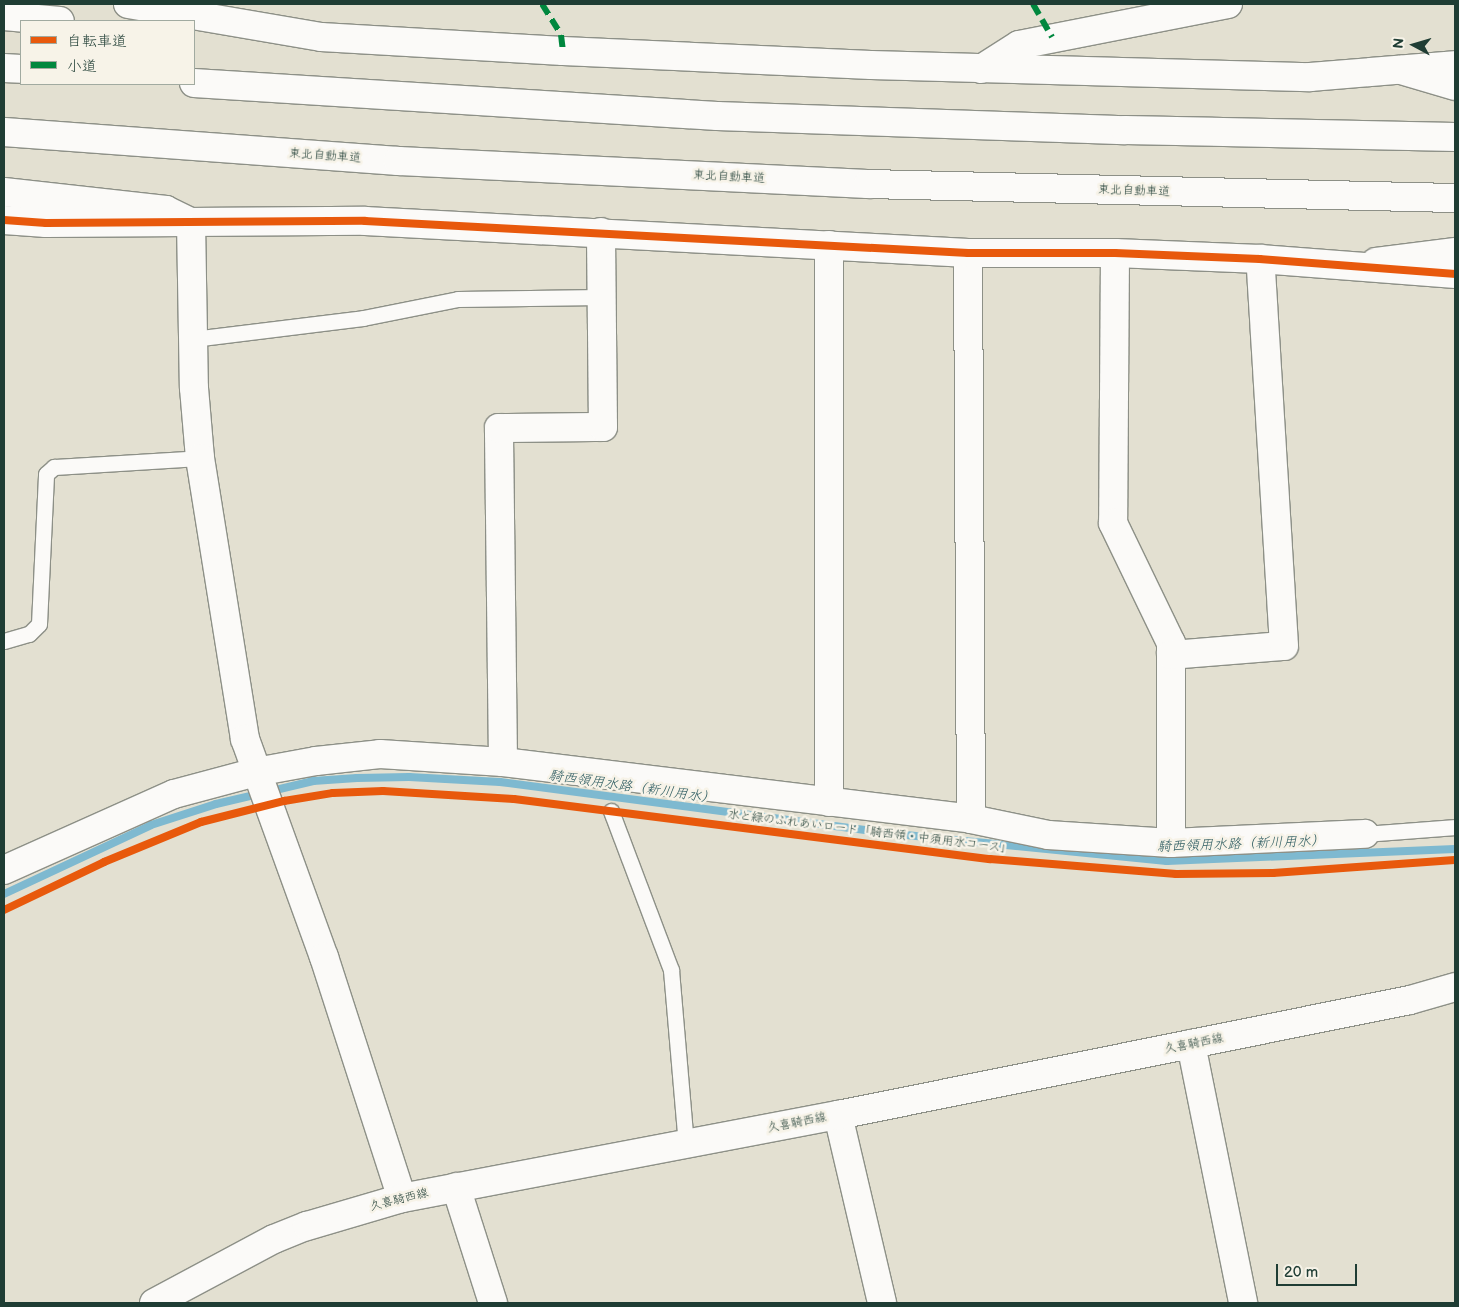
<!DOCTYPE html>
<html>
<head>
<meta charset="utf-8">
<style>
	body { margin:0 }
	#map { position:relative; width:1459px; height:1307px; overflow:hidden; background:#e3e0d1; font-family:"Balsamiq Sans","Klee One",sans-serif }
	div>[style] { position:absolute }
	.stream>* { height:8px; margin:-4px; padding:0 4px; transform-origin:4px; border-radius:4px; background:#7eb9d0 }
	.roads { filter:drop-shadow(1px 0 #8d9087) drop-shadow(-1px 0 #8d9087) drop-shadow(0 1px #8d9087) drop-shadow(0 -1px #8d9087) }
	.lane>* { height:15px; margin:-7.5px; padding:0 7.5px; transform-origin:7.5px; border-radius:7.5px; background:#fbfaf8 }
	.street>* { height:28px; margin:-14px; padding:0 14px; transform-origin:14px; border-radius:14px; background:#fbfaf8 }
	.secondary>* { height:28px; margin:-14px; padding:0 14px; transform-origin:14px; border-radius:14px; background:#fbfaf8 }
	.highway>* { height:28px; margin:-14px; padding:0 14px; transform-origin:14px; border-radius:14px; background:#fbfaf8 }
	.quiet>* { height:6px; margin-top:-3px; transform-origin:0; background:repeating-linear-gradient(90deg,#00873e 0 12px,transparent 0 18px) }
	.cycleway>* { height:8px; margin:-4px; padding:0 4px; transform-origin:4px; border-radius:4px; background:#e8590c }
	span { translate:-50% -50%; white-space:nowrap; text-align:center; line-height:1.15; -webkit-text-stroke:5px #f7f3e8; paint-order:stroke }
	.street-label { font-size:12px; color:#1f3d34 }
	.water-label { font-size:14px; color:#2f5d62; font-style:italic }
	.frame { position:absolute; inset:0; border:5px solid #1f3d34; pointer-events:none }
	.legend { position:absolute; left:20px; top:20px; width:175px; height:65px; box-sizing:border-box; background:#f7f3e8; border:1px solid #a1aaa0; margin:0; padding:6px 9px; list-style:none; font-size:15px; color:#1f3d34 }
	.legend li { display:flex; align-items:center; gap:10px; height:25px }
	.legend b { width:25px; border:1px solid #a1aaa0 }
	.north { position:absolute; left:1389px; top:20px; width:50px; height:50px; -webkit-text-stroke:4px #f7f3e8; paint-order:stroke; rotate:276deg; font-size:14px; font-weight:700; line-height:20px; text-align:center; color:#1f3d34 }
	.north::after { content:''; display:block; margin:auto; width:18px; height:22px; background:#1f3d34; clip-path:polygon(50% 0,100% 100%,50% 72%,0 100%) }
	.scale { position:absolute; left:1276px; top:1264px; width:81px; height:22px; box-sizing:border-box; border:2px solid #1f3d34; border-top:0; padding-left:6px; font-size:15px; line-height:18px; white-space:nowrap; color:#1f3d34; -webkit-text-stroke:4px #f7f3e8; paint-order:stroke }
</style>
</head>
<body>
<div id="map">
	<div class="stream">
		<i style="left:4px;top:894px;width:162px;rotate:-25.1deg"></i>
		<i style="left:151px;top:825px;width:68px;rotate:-17.9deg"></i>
		<i style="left:216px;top:804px;width:100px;rotate:-13.3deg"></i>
		<i style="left:313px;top:781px;width:44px;rotate:-3.9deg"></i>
		<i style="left:357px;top:778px;width:52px;rotate:-1.1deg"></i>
		<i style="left:409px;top:777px;width:91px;rotate:3.1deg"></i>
		<i style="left:500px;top:782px;width:399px;rotate:7.5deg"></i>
		<i style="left:896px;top:834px;width:272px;rotate:5.7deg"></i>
		<i style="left:1167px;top:861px;width:288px;rotate:-2.4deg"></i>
	</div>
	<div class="roads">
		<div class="lane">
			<i style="left:193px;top:339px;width:171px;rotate:-7deg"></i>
			<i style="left:363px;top:318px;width:97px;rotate:-11.3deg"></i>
			<i style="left:458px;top:299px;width:143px;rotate:-0.8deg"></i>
			<i style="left:4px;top:641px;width:26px;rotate:-16deg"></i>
			<i style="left:29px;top:634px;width:14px;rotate:-45deg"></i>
			<i style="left:39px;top:624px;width:150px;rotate:-87.3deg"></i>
			<i style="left:46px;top:474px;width:11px;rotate:-41deg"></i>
			<i style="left:54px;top:467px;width:146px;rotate:-3.5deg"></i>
			<i style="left:611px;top:811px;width:170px;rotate:69.3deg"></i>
			<i style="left:671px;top:970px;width:175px;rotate:85.1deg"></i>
			<i style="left:1365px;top:834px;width:90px;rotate:-4.4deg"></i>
		</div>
		<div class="street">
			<i style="left:4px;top:16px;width:56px;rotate:5.1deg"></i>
			<i style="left:981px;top:69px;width:45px;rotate:-32.3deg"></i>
			<i style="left:1019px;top:45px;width:213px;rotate:-11.1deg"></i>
			<i style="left:1401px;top:70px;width:56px;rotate:16.5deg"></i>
			<i style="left:4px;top:192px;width:163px;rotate:6.3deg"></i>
			<i style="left:166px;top:210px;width:28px;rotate:26deg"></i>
			<i style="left:191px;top:222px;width:166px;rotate:89deg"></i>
			<i style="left:194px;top:388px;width:70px;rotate:85.1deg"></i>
			<i style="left:200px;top:458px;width:285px;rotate:80.9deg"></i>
			<i style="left:245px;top:739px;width:232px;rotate:70.1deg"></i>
			<i style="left:324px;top:957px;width:253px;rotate:72.1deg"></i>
			<i style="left:829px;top:245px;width:557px;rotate:90deg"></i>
			<i style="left:968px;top:253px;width:566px;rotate:89.7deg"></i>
			<i style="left:1115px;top:253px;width:270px;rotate:90.4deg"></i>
			<i style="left:1113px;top:523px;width:133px;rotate:64.2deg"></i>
			<i style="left:1171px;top:643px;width:200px;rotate:90deg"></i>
			<i style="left:1376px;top:262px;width:80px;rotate:-7.2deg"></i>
			<i style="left:1171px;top:655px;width:113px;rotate:-4.6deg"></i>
			<i style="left:1284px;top:646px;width:388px;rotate:-93.5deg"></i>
			<i style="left:503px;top:762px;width:334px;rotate:-90.7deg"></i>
			<i style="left:499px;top:428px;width:104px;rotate:-0.6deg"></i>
			<i style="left:603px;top:427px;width:195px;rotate:-90.6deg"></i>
			<i style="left:4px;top:870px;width:186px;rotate:-24.1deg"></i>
			<i style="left:174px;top:794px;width:85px;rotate:-15deg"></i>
			<i style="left:256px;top:772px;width:61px;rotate:-10.4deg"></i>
			<i style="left:316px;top:761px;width:64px;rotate:-6.2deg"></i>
			<i style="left:380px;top:754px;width:123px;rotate:3.7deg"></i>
			<i style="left:503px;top:762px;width:471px;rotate:6.9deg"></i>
			<i style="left:971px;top:819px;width:79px;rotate:11.7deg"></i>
			<i style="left:1048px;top:835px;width:123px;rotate:3.7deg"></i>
			<i style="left:1171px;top:843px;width:194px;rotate:-2.7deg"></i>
			<i style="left:1191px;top:1044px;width:264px;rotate:78.6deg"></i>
			<i style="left:838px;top:1115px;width:193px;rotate:76.8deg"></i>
			<i style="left:456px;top:1187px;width:122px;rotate:72.3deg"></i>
		</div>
		<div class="secondary">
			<i style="left:128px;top:4px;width:196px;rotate:9.7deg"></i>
			<i style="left:321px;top:37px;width:242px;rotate:3.3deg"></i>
			<i style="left:563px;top:51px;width:308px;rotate:2.6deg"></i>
			<i style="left:871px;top:65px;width:439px;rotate:1.6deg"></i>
			<i style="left:1310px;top:77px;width:145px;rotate:-4.7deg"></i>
			<i style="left:4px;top:220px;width:42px;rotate:4.1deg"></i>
			<i style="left:46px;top:223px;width:319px;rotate:-0.4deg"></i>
			<i style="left:365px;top:221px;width:604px;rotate:3.04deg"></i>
			<i style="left:968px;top:253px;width:147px"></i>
			<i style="left:1115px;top:253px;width:145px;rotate:2.4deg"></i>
			<i style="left:1260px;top:259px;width:196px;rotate:4.4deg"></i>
			<i style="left:154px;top:1303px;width:136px;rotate:-28.1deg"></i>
			<i style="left:274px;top:1239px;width:35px;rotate:-22deg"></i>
			<i style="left:307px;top:1226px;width:99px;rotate:-16.4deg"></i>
			<i style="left:402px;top:1198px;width:444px;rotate:-10.8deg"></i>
			<i style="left:838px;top:1115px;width:583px;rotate:-11.37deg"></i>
			<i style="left:1410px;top:1000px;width:47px;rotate:-16.1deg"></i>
		</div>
		<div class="highway">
			<i style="left:4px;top:68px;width:17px;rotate:3deg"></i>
			<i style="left:194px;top:83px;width:524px;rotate:3.61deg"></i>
			<i style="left:717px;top:116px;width:408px;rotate:2deg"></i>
			<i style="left:1125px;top:130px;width:330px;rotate:1.2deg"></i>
			<i style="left:4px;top:132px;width:395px;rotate:4.2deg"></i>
			<i style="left:398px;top:161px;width:471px;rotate:2.8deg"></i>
			<i style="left:868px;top:184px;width:587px;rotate:1.37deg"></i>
		</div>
	</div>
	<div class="quiet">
		<i style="left:542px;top:4px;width:36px;rotate:58deg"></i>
		<i style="left:561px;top:35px;width:16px;rotate:83deg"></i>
		<i style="left:1033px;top:4px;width:38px;rotate:60deg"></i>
	</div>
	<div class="cycleway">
		<i style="left:4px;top:220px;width:42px;rotate:4.1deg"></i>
		<i style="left:46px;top:223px;width:319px;rotate:-0.4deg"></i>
		<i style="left:365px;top:221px;width:604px;rotate:3.04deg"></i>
		<i style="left:968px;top:253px;width:147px"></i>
		<i style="left:1115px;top:253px;width:145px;rotate:2.4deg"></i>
		<i style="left:1260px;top:259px;width:196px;rotate:4.4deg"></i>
		<i style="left:4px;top:910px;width:111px;rotate:-25.6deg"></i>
		<i style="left:104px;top:862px;width:105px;rotate:-22.4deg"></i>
		<i style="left:201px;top:822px;width:86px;rotate:-14.2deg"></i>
		<i style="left:284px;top:801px;width:50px;rotate:-9.3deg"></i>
		<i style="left:333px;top:793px;width:50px;rotate:-2.3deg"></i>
		<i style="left:383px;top:791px;width:131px;rotate:3.5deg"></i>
		<i style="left:514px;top:799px;width:480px;rotate:7.2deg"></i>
		<i style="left:990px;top:859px;width:187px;rotate:4.6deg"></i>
		<i style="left:1176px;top:874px;width:97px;rotate:-0.6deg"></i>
		<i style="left:1273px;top:873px;width:182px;rotate:-4.1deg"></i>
	</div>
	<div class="street-label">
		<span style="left:325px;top:156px;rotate:4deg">東北自動車道</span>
		<span style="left:729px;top:177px;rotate:3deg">東北自動車道</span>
		<span style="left:1134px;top:191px;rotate:2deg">東北自動車道</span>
		<span style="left:870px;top:832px;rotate:7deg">水と緑のふれあいロード「騎西領・中須用水コース」</span>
		<span style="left:1194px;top:1044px;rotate:-11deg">久喜騎西線</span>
		<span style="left:797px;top:1123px;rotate:-11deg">久喜騎西線</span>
		<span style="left:399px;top:1200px;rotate:-14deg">久喜騎西線</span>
	</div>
	<div class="water-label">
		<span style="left:632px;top:787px;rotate:8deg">騎西領用水路（新川用水）</span>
		<span style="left:1241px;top:844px;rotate:-2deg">騎西領用水路（新川用水）</span>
	</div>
	<div class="frame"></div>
	<ul class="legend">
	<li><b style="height:6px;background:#e8590c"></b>自転車道</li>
	<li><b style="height:6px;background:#00873e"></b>小道</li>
	</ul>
	<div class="north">N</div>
	<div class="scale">20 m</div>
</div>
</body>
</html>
